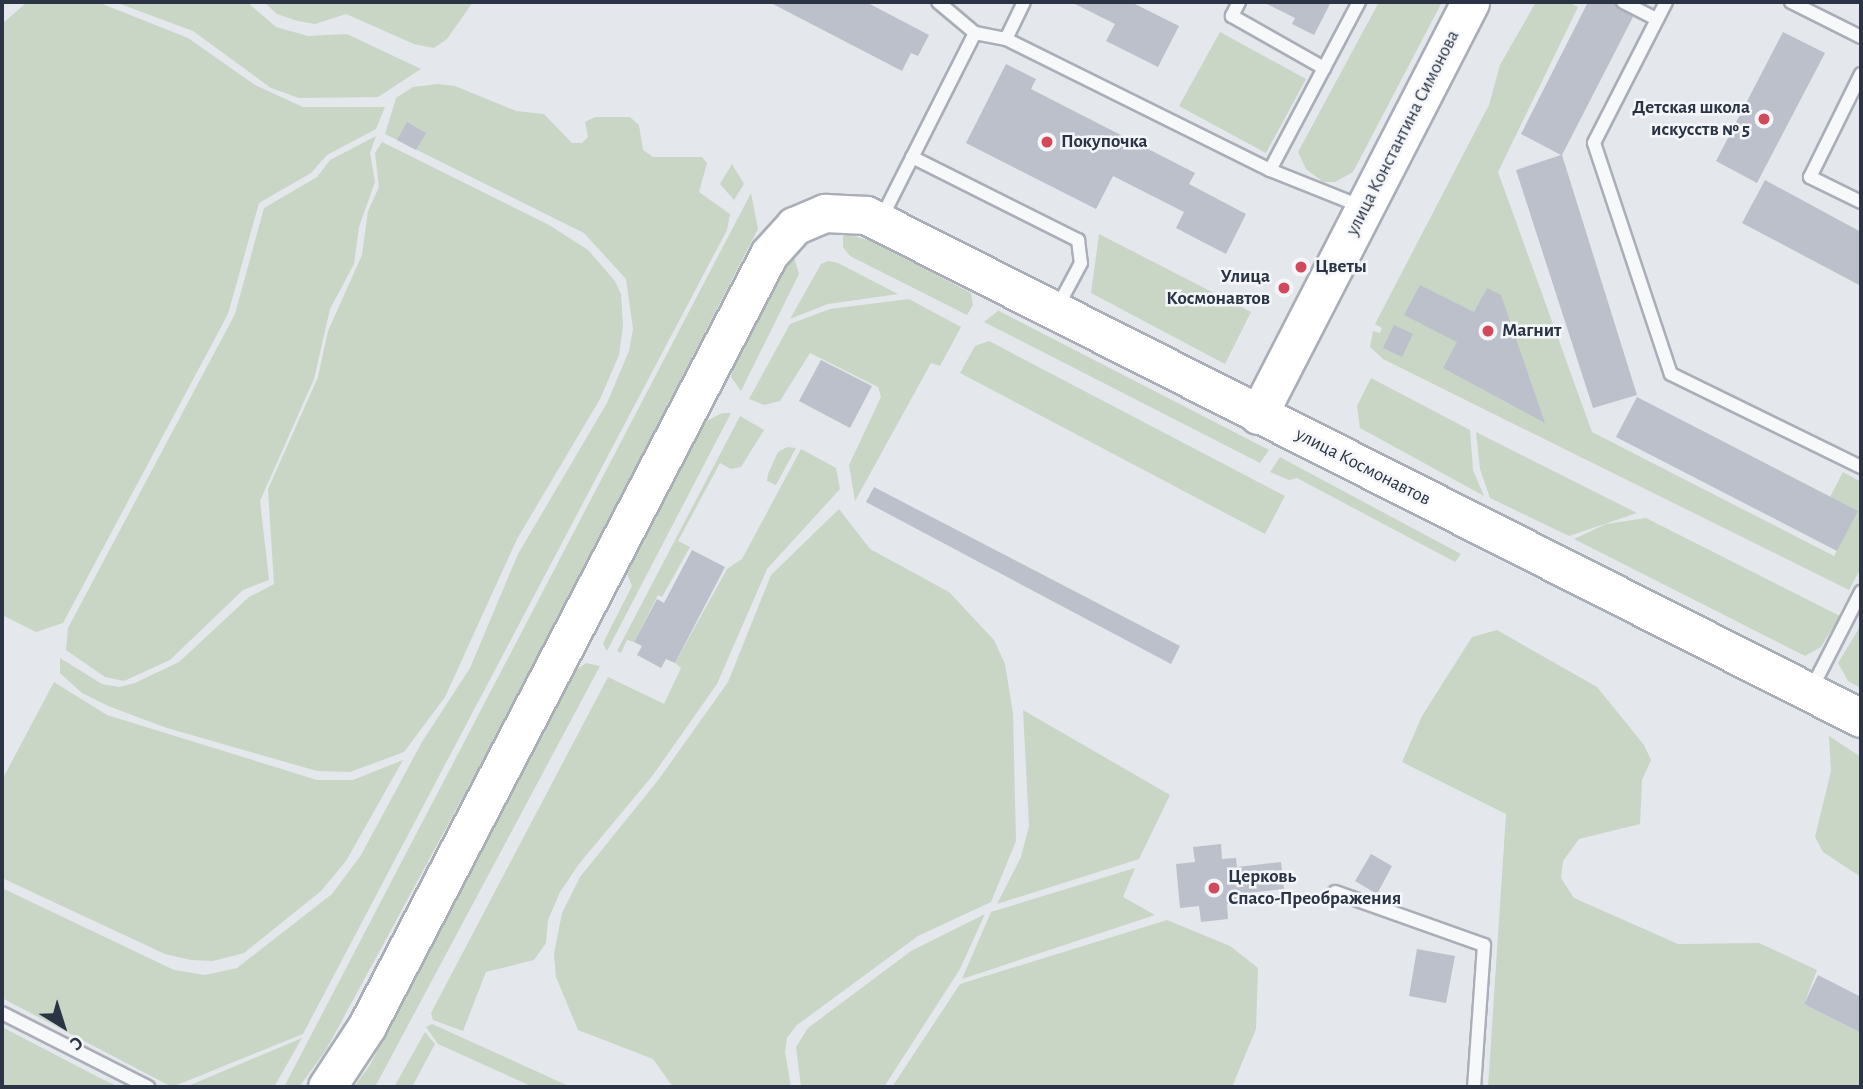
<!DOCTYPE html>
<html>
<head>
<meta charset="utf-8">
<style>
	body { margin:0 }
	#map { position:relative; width:1863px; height:1089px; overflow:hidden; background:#e4e7ec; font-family:"Alegreya Sans",sans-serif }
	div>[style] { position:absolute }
	.green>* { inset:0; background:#c9d6c5 }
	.building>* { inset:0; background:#bbc0ca }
	.roads { filter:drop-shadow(2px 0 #a9aeb7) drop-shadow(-2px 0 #a9aeb7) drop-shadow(0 2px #a9aeb7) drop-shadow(0 -2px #a9aeb7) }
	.lane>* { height:12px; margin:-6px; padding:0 6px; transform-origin:6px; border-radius:6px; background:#f7f8fa }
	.secondary>* { height:37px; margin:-18.5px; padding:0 18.5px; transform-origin:18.5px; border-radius:18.5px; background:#fff }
	.dots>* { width:19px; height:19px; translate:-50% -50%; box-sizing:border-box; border:4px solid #f4f6f9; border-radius:50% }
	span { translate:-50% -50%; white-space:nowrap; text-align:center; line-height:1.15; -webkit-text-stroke:5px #f4f6f9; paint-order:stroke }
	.poi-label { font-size:19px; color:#2b3445; font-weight:700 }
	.right { translate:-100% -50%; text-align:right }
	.left { translate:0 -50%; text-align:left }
	.street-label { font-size:19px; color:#2b3445 }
	.frame { position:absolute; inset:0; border:4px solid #2b3445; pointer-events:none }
	.north { position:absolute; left:28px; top:991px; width:70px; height:70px; -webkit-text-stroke:5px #f4f6f9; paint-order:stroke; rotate:142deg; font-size:19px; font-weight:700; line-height:28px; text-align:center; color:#2b3445 }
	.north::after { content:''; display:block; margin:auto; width:24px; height:32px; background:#2b3445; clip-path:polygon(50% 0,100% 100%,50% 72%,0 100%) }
</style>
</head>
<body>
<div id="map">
	<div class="green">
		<i style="clip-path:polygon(27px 2px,100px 3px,188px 38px,255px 85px,303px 107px,385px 107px,376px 129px,327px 155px,311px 173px,259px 203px,228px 314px,63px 623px,36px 632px,2px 615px,2px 24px)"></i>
		<i style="clip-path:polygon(115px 2px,247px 2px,276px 27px,308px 36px,347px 34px,421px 69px,378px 97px,299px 98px,271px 88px,193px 31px)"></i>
		<i style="clip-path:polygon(264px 2px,473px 2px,447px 39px,434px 48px,414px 44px,346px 14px,315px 24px,298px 21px,277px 14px)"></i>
		<i style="clip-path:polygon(1379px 2px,1442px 2px,1353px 172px,1335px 182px,1323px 182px,1306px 169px,1298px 152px)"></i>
		<i style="clip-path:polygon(1536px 2px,1568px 2px,1578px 7px,1498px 172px,1592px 432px,1834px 556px,1857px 511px,1830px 497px,1843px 472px,1861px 482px,1861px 568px,1849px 590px,1383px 359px,1370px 347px,1373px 331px,1380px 333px,1382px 328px,1375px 324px,1489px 105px,1500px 65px)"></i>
		<i style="clip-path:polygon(1220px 32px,1306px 79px,1266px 153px,1179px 106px)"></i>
		<i style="clip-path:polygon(438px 84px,455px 86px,516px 111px,544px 114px,572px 143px,582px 143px,588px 137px,585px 122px,595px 117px,630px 117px,639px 125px,643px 150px,653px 157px,702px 157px,707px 163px,699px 192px,730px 214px,727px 230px,303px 1034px,172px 1087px,2px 998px,2px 888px,174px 970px,205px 975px,237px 968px,332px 894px,361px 855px,422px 742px,470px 668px,518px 554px,607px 403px,629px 351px,633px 329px,626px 279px,584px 233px,385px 134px,396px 98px,413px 87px)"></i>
		<i style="clip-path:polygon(376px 136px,370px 153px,375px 182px,359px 227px,354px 264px,330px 309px,314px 379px,260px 501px,269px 580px,243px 590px,170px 660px,124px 681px,105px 677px,66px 650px,68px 628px,235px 314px,264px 208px,317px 177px,330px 160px)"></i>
		<i style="clip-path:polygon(382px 142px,549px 225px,588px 250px,615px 281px,621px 294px,623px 326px,619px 355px,600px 399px,517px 539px,445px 697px,404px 752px,350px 772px,317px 771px,167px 728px,108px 706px,82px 693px,60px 673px,60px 658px,102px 684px,119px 687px,135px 683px,179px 662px,249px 597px,274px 584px,268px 489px,318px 377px,328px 331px,362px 255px,368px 211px,379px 187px,375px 153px)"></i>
		<i style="clip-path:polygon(732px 164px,744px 184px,734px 200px,720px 184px)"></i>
		<i style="clip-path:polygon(751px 193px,758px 229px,523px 686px,326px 1050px,299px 1087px,284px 1087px)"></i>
		<i style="clip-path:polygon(843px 233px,871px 241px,971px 293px,973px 305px,967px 315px,850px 256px,843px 247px)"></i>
		<i style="clip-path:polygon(1099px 234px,1251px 312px,1225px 364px,1091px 293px)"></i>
		<i style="clip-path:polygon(793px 254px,799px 274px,741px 391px,731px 377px,733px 367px)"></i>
		<i style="clip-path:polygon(828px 261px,838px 263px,898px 294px,828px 304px,790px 319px,821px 264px)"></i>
		<i style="clip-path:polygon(909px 299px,961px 327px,940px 366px,931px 363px,855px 501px,849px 465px,881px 397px,878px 387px,810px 353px,780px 401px,764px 405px,749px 399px,790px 324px,830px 309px)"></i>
		<i style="clip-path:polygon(999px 310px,999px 311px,1269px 450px,1260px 463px,984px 322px)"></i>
		<i style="clip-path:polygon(989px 341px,1285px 496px,1265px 534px,960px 373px,975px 346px)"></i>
		<i style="clip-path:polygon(1371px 378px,1470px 430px,1473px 470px,1484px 496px,1360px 428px,1357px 406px)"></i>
		<i style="clip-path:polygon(722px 413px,731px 413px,607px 651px,603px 644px,606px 637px,632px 586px,627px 574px,705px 422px)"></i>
		<i style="clip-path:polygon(740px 416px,764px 430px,741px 467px,731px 469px,720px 463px,678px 541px,690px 547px,662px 597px,658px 595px,634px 642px,627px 640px,621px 653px,617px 651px)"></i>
		<i style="clip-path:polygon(1476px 432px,1637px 513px,1569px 536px,1490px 498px,1480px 469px)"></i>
		<i style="clip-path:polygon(787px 447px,796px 448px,776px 485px,767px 481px,768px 474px,778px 452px)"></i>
		<i style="clip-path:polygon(801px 449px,836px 468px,840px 489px,767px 569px,717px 684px,653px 775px,579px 864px,560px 892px,548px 920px,546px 943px,534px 960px,486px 972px,463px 1031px,433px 1020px,431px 1013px,608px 677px,664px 704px,681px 668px,675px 663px,727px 569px,742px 559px)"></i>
		<i style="clip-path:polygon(1280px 457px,1302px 469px,1461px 554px,1455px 562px,1297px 478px,1289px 480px,1270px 472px)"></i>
		<i style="clip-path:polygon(839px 509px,870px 549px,949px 592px,994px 640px,1005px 664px,1013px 713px,1016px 841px,991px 902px,918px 936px,797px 1025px,787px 1038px,785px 1052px,791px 1087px,673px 1087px,653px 1059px,578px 1030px,556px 977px,554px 954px,562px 913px,580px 877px,659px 779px,728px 682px,771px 575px)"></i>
		<i style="clip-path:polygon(1646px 518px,1840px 616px,1821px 647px,1805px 656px,1574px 539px,1606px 524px)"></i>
		<i style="clip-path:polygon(1861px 625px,1861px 688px,1848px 681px,1838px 663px)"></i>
		<i style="clip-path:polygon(1497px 630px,1597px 687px,1644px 745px,1651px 760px,1642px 780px,1640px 824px,1579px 839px,1563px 861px,1561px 878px,1574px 898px,1678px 944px,1759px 943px,1817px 970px,1804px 1004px,1861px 1033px,1861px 1087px,1488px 1087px,1506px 814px,1402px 762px,1422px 716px,1472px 637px)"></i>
		<i style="clip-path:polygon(586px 663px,600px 666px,375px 1087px,354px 1087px,370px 1065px,575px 671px)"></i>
		<i style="clip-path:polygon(54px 682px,107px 715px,317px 780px,353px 780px,403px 760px,346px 861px,321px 891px,244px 953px,213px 961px,191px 960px,165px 954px,2px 878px,2px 780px)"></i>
		<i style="clip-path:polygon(1023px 710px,1170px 795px,1139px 859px,997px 904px,1021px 857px,1029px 826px)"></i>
		<i style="clip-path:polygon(1829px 736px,1861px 757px,1861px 877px,1823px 852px,1815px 837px,1831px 771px)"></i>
		<i style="clip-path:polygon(1135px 868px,1123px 897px,1155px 915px,962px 979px,991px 912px)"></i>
		<i style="clip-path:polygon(985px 914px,960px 969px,884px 1087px,801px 1087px,796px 1047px,808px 1028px,911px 951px)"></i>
		<i style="clip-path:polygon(1167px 920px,1230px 946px,1258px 968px,1256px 1029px,1232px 1087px,892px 1087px,960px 984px)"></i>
		<i style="clip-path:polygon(432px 1024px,571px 1087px,533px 1087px,438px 1044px,426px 1027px)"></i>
		<i style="clip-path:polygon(2px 1027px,98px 1077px,119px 1087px,2px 1087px)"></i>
		<i style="clip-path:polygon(425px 1032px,435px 1044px,412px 1087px,394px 1087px)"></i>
		<i style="clip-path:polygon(302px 1038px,274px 1087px,188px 1086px)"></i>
	</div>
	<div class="building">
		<i style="clip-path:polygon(769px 2px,866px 2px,929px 35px,918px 56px,911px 53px,902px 71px)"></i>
		<i style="clip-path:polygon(1071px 2px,1131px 2px,1179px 26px,1158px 67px,1106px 41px,1115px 24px)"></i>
		<i style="clip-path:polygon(1263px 2px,1331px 2px,1314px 35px,1292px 24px,1295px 18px)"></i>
		<i style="clip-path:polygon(1588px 2px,1614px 2px,1633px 17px,1562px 155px,1637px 395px,1593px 408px,1516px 170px,1561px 155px,1521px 134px)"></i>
		<i style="clip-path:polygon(1783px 32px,1825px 53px,1757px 183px,1716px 161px)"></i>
		<i style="clip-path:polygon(1006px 64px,1036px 79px,1031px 89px,1195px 173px,1189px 184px,1246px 214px,1226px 254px,1176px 228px,1184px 212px,1113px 176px,1096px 209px,966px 143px)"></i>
		<i style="clip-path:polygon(407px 122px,426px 133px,416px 150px,397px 140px)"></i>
		<i style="clip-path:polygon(1765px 180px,1861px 232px,1861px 286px,1742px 223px)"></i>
		<i style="clip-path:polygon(1420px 285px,1474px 312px,1487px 288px,1501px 295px,1545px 423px,1443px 368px,1457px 342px,1404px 315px)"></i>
		<i style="clip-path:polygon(1394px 325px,1413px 334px,1402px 357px,1383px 348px)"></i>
		<i style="clip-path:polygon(821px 360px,872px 386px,850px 428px,799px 401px)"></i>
		<i style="clip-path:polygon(1637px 397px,1858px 511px,1837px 551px,1616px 437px)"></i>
		<i style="clip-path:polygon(874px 487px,1180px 646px,1171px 664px,866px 502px)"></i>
		<i style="clip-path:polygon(692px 550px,725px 567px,675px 663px,666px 659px,661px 668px,637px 655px,642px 646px,634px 642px,657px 599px,664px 603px)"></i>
		<i style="clip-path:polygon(1221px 844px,1222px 859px,1236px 858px,1237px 867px,1281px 862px,1284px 889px,1239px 894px,1240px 902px,1227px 904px,1228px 919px,1201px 922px,1199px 906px,1180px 908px,1176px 864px,1195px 862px,1193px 847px)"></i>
		<i style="clip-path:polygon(1371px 854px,1392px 866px,1377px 894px,1355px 881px)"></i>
		<i style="clip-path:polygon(1417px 949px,1455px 956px,1446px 1003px,1409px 996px)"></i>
		<i style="clip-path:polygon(1818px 975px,1861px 997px,1861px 1033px,1804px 1004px)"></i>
	</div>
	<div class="roads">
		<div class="lane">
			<i style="left:1024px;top:2px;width:41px;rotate:115.9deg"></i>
			<i style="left:1006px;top:39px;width:295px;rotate:26.4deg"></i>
			<i style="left:1270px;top:170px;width:97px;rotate:21.8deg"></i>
			<i style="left:1239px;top:2px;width:16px;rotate:117deg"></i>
			<i style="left:1232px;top:16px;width:106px;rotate:29.5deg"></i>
			<i style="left:1623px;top:2px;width:38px;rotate:27deg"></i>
			<i style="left:1666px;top:2px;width:158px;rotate:117.1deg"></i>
			<i style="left:1594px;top:143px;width:243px;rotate:71.6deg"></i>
			<i style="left:1671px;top:374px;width:212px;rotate:26.1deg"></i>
			<i style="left:1791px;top:2px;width:78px;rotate:26.6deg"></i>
			<i style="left:975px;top:33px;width:32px;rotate:11deg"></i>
			<i style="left:1861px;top:74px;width:115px;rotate:116.3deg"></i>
			<i style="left:1810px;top:177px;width:57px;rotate:26.1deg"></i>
			<i style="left:912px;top:157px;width:186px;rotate:26.6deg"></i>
			<i style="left:1078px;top:240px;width:23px;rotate:83deg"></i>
			<i style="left:1081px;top:263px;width:51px;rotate:118.1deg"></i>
			<i style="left:1270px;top:170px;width:190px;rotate:-62.1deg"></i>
			<i style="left:880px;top:221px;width:211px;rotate:-63.2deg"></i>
			<i style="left:975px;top:33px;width:48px;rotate:-140deg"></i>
			<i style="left:1812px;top:688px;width:108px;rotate:-63deg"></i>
			<i style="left:1335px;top:892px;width:158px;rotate:19.6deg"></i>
			<i style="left:1484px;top:945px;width:142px;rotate:94deg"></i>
			<i style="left:2px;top:1013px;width:164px;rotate:26.9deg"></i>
		</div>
		<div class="secondary">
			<i style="left:1258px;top:415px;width:464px;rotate:-62.8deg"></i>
			<i style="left:327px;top:1087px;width:73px;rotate:-56.7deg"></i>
			<i style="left:367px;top:1026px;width:870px;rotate:-62.49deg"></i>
			<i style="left:769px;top:254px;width:38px;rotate:-48deg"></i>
			<i style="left:794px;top:226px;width:34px;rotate:-23deg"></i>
			<i style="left:825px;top:213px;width:41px;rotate:2.8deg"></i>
			<i style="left:866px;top:215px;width:1115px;rotate:26.82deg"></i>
		</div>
	</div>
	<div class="dots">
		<i style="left:1764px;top:119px;background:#d1495b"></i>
		<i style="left:1047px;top:142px;background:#d1495b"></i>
		<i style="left:1301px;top:267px;background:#d1495b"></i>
		<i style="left:1284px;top:288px;background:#d1495b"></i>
		<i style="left:1488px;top:331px;background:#d1495b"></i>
		<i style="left:1214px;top:888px;background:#d1495b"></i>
	</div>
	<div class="poi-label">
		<span class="right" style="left:1750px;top:119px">Детская школа<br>искусств № 5</span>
		<span class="left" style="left:1061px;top:142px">Покупочка</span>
		<span class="left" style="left:1315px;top:267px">Цветы</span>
		<span class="right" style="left:1270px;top:288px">Улица<br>Космонавтов</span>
		<span class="left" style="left:1502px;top:331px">Магнит</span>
		<span class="left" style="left:1228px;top:888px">Церковь<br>Спасо-Преображения</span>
	</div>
	<div class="street-label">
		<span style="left:1403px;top:133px;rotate:-63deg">улица Константина Симонова</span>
		<span style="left:1363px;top:467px;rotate:27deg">улица Космонавтов</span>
	</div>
	<div class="frame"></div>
	<div class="north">С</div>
</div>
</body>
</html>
